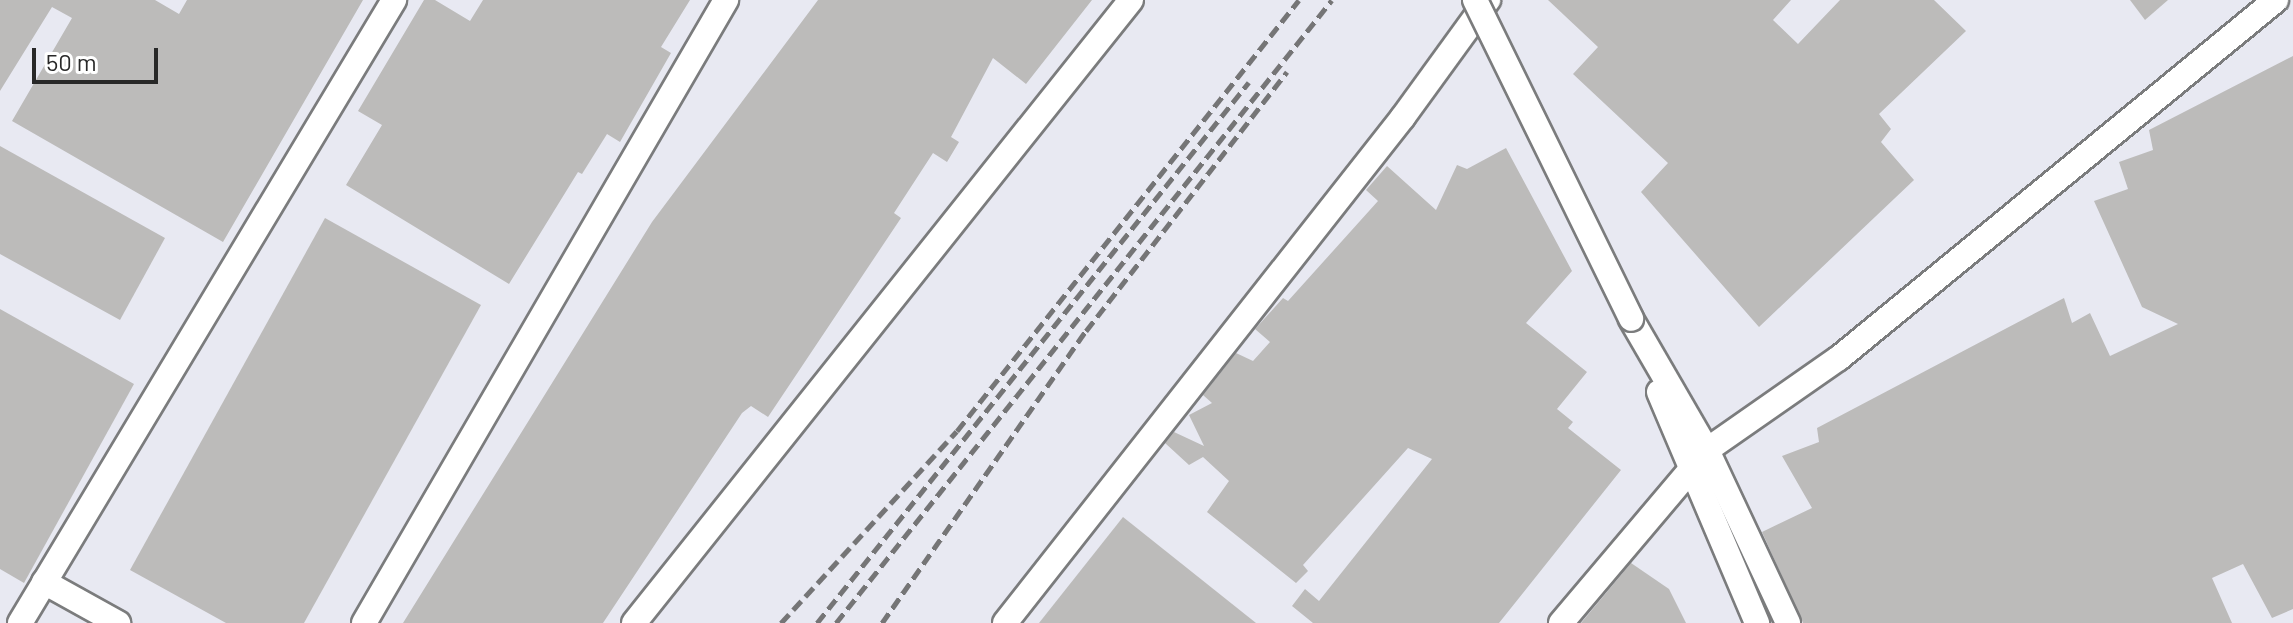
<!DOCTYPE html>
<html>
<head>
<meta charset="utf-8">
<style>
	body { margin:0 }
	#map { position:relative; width:2293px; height:623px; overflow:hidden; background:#f3f3f4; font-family:Barlow,sans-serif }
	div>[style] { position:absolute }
	.built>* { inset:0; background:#e8e9f2 }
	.building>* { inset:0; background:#bcbbba }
	.roads { filter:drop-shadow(2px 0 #7b7c7d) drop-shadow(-2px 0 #7b7c7d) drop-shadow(0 2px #7b7c7d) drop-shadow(0 -2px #7b7c7d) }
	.minor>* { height:24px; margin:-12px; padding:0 12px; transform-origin:12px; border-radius:12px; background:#fff }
	.rail>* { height:5px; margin-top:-2.5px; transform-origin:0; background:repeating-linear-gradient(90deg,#757576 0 12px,transparent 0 18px) }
	.bridges { filter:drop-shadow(2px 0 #7b7c7d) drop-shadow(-2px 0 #7b7c7d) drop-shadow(0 2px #7b7c7d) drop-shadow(0 -2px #7b7c7d) }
	.minor-bridge>* { height:24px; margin:-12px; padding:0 12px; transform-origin:12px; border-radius:12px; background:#fff }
	span { translate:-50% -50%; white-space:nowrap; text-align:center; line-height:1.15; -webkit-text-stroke:6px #fff; paint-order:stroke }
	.scale { position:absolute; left:32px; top:48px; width:126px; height:36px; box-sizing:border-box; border:4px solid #282828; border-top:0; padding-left:10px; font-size:24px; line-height:28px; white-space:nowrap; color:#282828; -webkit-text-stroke:6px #fff; paint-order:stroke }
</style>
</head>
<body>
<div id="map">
	<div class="built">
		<i style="clip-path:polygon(0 0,2293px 0,2293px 623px,0 623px)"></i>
	</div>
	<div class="building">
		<i style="clip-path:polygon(0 0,155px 0,179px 14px,187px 0,363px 0,223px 242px,12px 121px,72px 18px,52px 7px,0 91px)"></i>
		<i style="clip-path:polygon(424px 0,435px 0,470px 21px,483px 0,690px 0,661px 47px,671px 53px,620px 142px,607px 134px,582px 174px,578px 172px,509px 284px,346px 185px,382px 125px,358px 111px)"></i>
		<i style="clip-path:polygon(818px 0,1092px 0,1026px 84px,993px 58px,951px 137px,959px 142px,947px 162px,933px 153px,894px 213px,901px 218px,768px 417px,751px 406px,742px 413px,603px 623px,403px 623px,652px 222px)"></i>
		<i style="clip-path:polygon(1548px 0,1791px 0,1773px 20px,1798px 44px,1840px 0,1934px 0,1966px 31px,1879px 114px,1891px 129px,1881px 142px,1914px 180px,1759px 327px,1641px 192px,1668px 163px,1573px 74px,1598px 47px)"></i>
		<i style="clip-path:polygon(2130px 0,2168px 0,2145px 20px)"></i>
		<i style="clip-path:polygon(2293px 56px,2293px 609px,2272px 618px,2243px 564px,2212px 578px,2232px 623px,1803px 623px,1762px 532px,1812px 508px,1782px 456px,1819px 442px,1817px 428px,2064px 298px,2072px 323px,2090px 313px,2110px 356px,2178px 324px,2142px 307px,2094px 201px,2128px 189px,2119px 162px,2153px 150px,2149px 130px)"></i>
		<i style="clip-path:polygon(0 146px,165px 238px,120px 320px,0 254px)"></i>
		<i style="clip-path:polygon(1506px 148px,1572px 271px,1526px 323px,1587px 372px,1557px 409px,1573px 422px,1568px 428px,1621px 470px,1499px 623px,1313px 623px,1292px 606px,1305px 589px,1319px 601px,1432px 459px,1408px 448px,1303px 565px,1308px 571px,1296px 583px,1207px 512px,1229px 481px,1203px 457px,1189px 465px,1165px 443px,1174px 432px,1204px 446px,1189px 415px,1212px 403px,1203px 395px,1236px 353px,1253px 361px,1270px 342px,1255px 329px,1283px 298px,1288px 301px,1378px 201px,1366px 190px,1387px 166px,1436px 210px,1457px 165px,1467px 169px)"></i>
		<i style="clip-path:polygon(325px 218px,481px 305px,304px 623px,226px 623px,130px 570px)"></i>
		<i style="clip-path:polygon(0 309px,134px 384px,24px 583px,0 569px)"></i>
		<i style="clip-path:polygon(1123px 517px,1256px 623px,1039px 623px)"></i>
		<i style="clip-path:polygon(1631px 563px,1669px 589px,1686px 623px,1581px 623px)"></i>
	</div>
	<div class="roads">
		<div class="minor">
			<i style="left:1631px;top:319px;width:151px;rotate:59.9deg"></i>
			<i style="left:1707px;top:450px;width:191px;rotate:64.9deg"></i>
			<i style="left:1659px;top:392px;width:251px;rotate:67deg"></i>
			<i style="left:44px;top:582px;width:85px;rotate:29deg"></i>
			<i style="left:20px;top:623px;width:727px;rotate:-59.02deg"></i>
			<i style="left:364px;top:623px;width:721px;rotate:-59.84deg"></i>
			<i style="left:634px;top:623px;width:797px;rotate:-51.42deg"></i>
			<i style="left:1005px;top:623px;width:644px;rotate:-51.81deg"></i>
			<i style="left:1403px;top:117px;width:145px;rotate:-54deg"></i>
			<i style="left:1561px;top:623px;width:226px;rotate:-49.8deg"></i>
			<i style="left:1707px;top:450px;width:161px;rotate:-34.9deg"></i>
			<i style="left:1839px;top:358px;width:565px;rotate:-39.33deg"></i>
		</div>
	</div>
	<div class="rail">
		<i style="left:781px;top:623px;width:260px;rotate:-47.5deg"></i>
		<i style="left:957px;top:431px;width:550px;rotate:-51.57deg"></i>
		<i style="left:817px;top:623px;width:692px;rotate:-51.39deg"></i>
		<i style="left:836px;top:623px;width:796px;rotate:-51.48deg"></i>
		<i style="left:882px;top:623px;width:356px;rotate:-55.1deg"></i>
		<i style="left:1086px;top:331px;width:328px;rotate:-52.2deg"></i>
	</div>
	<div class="bridges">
		<div class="minor-bridge">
			<i style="left:1475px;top:0;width:355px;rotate:63.9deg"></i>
		</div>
	</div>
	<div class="scale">50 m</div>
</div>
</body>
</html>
